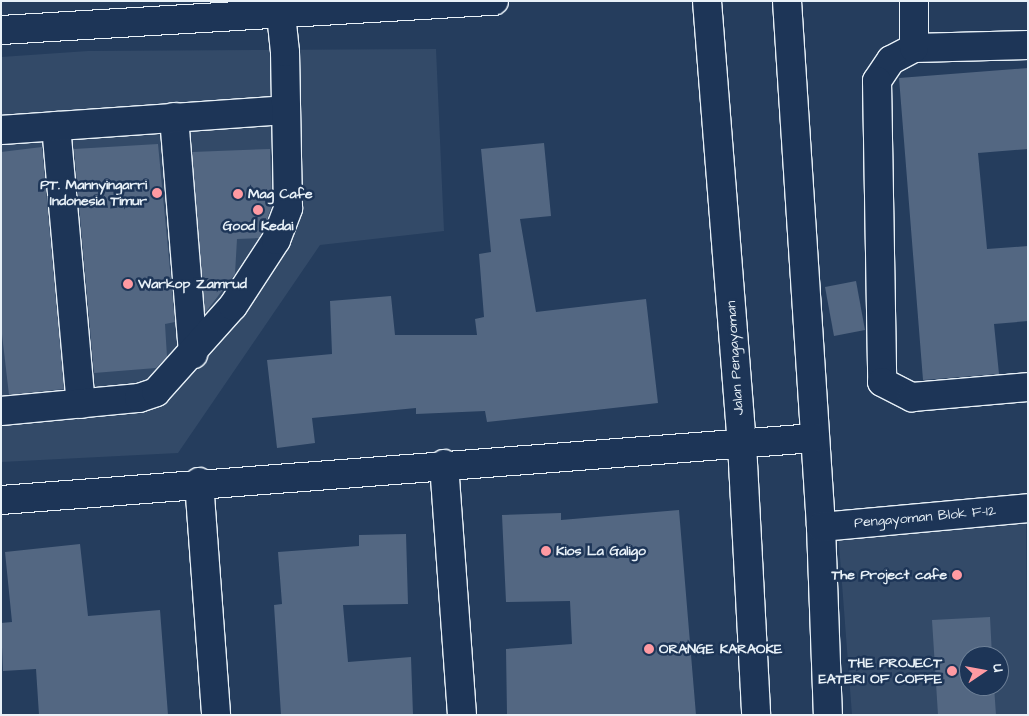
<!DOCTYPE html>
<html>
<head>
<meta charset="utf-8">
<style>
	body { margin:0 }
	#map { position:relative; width:1029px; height:716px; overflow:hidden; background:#253d5d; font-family:"Architects Daughter",sans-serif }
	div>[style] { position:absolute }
	.built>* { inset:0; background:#334a68 }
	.building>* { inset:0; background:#536782 }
	.roads { filter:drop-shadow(1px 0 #e8f1f8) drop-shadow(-1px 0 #e8f1f8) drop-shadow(0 1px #e8f1f8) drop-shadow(0 -1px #e8f1f8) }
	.minor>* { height:28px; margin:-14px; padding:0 14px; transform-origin:14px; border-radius:14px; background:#1d3557 }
	.highway>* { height:28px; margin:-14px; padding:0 14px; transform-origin:14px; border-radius:14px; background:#1d3557 }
	.dots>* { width:14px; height:14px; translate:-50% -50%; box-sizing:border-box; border:2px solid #1d3557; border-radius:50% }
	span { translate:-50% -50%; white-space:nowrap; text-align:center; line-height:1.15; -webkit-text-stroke:5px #1d3557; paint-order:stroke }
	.poi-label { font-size:14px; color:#e8f1f8; font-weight:700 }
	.right { translate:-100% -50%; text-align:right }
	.left { translate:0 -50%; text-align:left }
	.street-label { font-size:14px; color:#e8f1f8 }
	.frame { position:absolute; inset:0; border:2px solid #e8f1f8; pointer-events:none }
	.north { position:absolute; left:959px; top:646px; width:50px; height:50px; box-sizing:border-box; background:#1d3557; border:1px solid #6e8097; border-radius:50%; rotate:78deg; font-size:14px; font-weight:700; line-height:20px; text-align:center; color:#e8f1f8 }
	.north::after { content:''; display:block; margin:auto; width:18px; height:22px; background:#ff9aa2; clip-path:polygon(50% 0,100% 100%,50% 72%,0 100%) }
</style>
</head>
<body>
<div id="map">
	<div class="built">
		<i style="clip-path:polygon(436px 49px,444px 231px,320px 245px,178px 453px,1px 462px,1px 57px,88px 51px)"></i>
		<i style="clip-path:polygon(evenodd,1026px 517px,1028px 715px,852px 715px,838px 531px,1026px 517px,969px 656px,999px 656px,999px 686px,969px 686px,969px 656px)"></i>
	</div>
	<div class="building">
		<i style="clip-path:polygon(1028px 68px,1028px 149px,978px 153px,987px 249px,1028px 246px,1028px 321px,994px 324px,999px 374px,923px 380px,899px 78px)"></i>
		<i style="clip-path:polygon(544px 143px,551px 216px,520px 219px,536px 312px,646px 299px,658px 403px,487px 422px,485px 411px,416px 414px,416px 408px,312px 418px,315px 443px,277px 448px,267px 360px,332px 354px,330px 301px,391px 296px,395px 335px,477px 335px,475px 319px,484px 317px,479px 254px,491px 252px,481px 149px)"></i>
		<i style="clip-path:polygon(158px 144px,175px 322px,165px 324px,167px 357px,156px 368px,94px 373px,74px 149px)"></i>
		<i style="clip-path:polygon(42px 147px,64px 389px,9px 395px,1px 326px,1px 152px)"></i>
		<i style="clip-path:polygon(270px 149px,272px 205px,262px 233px,259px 238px,237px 239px,235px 274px,205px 313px,192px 152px)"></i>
		<i style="clip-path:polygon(856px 281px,865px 330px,834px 336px,825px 287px)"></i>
		<i style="clip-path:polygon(679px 510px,696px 715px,507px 715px,506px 649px,572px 644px,570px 601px,506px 602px,502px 515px,561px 513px,561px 520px)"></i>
		<i style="clip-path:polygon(406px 534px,408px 604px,343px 605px,348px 662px,411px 657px,413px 715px,281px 715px,274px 605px,282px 604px,278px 552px,359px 546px,359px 535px)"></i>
		<i style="clip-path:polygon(80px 544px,88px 616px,160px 610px,168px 715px,39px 715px,36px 669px,3px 671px,1px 623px,12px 622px,5px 552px)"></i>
		<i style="clip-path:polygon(990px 617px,992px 656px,969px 656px,969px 686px,994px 686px,996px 715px,938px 715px,932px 620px)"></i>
	</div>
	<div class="roads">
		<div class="minor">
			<i style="left:707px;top:1px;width:444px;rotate:85.5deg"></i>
			<i style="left:742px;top:444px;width:271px;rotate:87deg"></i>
			<i style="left:787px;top:1px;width:527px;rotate:86.3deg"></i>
			<i style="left:821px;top:527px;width:188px;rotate:87.9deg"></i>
			<i style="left:1028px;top:45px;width:114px;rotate:178.5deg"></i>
			<i style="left:914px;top:48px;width:26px;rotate:152deg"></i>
			<i style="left:891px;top:60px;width:25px;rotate:124deg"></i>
			<i style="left:877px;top:81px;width:301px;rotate:89deg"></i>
			<i style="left:882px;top:382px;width:34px;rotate:27deg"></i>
			<i style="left:912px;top:397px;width:116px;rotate:-4.9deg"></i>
			<i style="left:914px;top:48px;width:47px;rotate:-90deg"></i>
			<i style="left:174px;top:117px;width:238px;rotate:85.4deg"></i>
			<i style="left:56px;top:126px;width:279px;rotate:84.9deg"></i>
			<i style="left:1px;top:130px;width:285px;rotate:-4deg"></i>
			<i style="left:1px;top:411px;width:139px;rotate:-5.4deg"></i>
			<i style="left:139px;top:398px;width:18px;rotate:-19deg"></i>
			<i style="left:156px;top:392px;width:115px;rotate:-48.2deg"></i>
			<i style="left:233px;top:306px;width:79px;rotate:-56.9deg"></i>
			<i style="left:276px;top:240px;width:34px;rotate:-69deg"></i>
			<i style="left:288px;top:208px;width:156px;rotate:-91.1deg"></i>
			<i style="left:285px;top:52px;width:38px;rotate:-96deg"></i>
			<i style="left:444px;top:464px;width:252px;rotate:85.9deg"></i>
			<i style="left:199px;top:482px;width:234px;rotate:85.8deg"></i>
			<i style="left:1px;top:500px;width:816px;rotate:-4.36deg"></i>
			<i style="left:821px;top:527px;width:208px;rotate:-5.2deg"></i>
		</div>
		<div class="highway">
			<i style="left:1px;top:30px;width:494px;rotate:-3.4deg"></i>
		</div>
	</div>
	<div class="dots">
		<i style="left:157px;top:193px;background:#ff9aa2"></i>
		<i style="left:238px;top:194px;background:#ff9aa2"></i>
		<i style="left:258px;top:210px;background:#ff9aa2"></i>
		<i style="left:128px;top:284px;background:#ff9aa2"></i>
		<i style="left:546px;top:551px;background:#ff9aa2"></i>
		<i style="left:957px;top:575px;background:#ff9aa2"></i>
		<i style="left:649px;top:649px;background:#ff9aa2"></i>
		<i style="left:952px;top:671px;background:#ff9aa2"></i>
	</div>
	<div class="poi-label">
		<span class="right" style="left:147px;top:193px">PT. Mannyingarri<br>Indonesia Timur</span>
		<span class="left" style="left:248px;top:194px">Mag Cafe</span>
		<span style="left:258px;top:226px">Good Kedai</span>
		<span class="left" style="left:138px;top:284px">Warkop Zamrud</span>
		<span class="left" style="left:556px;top:551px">Kios La Galigo</span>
		<span class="right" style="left:947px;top:575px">The Project cafe</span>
		<span class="left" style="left:659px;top:649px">ORANGE KARAOKE</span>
		<span class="right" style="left:942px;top:671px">THE PROJECT<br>EATERI OF COFFE</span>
	</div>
	<div class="street-label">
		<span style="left:735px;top:358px;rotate:-94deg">Jalan Pengayoman</span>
		<span style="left:925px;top:517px;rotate:-5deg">Pengayoman Blok F-12</span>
	</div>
	<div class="frame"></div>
	<div class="north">U</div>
</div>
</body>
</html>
